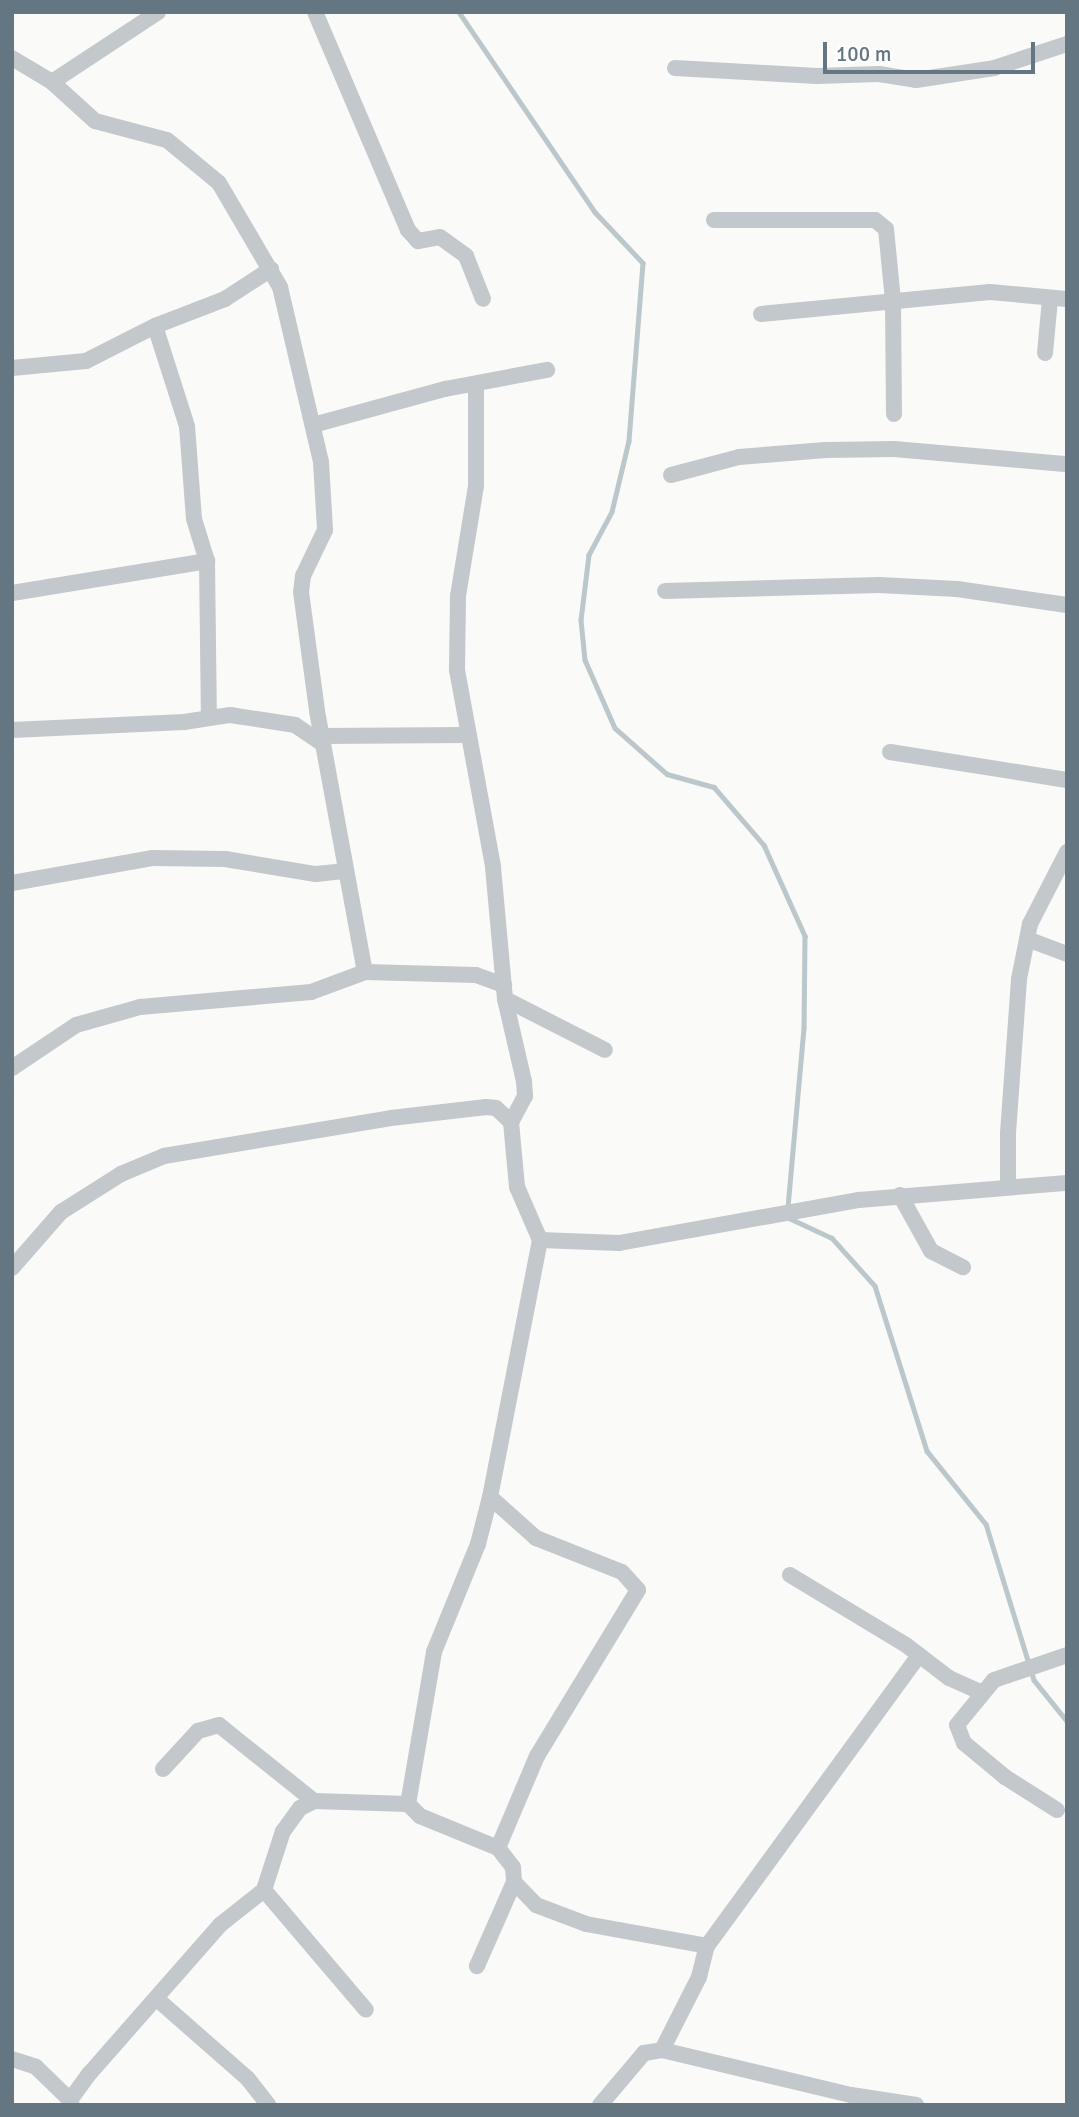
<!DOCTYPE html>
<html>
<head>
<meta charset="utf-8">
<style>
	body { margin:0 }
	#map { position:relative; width:1079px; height:2117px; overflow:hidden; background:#fafaf8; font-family:Signika,sans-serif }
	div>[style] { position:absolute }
	.stream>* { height:4.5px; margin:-2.25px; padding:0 2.25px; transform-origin:2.25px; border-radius:2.25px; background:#bbc7cb }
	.minor>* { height:16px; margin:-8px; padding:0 8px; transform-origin:8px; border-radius:8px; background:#c3c8cc }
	span { translate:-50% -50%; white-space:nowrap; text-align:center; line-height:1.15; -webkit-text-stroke:7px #fff; paint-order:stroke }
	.frame { position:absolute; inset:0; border:14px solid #657683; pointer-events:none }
	.scale { position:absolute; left:823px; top:42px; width:212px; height:32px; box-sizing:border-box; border:4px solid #657683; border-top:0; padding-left:9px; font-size:21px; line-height:24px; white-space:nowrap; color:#657683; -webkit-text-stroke:5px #fff; paint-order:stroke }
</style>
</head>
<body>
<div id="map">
	<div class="stream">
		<i style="left:459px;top:12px;width:242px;rotate:55.8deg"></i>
		<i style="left:595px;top:212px;width:70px;rotate:46.7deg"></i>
		<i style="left:643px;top:263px;width:179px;rotate:94.5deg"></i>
		<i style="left:629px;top:441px;width:73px;rotate:103.5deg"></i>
		<i style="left:612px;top:512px;width:49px;rotate:118.1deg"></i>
		<i style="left:589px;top:555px;width:65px;rotate:97deg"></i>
		<i style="left:581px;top:620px;width:40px;rotate:84.3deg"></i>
		<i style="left:585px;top:660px;width:74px;rotate:66.2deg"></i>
		<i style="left:615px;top:728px;width:69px;rotate:41.5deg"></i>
		<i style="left:667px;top:774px;width:49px;rotate:15.5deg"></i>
		<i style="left:714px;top:787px;width:77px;rotate:49.2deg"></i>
		<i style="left:764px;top:845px;width:100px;rotate:65.7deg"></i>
		<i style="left:805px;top:936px;width:92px;rotate:90.6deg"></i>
		<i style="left:804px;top:1028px;width:181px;rotate:95.1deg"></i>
		<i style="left:789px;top:1218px;width:47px;rotate:24.9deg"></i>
		<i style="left:832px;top:1238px;width:64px;rotate:48.1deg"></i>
		<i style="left:875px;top:1286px;width:173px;rotate:72.5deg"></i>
		<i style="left:927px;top:1451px;width:94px;rotate:51.1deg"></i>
		<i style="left:986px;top:1524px;width:163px;rotate:72.9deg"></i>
		<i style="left:1034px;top:1680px;width:53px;rotate:51.2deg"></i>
	</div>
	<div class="minor">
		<i style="left:315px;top:12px;width:237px;rotate:66.9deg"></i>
		<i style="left:408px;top:230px;width:15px;rotate:48deg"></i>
		<i style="left:418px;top:241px;width:22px;rotate:-10deg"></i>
		<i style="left:440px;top:237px;width:32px;rotate:36deg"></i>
		<i style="left:466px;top:256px;width:46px;rotate:68.4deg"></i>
		<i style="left:12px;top:58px;width:47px;rotate:31deg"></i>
		<i style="left:52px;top:82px;width:58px;rotate:42.2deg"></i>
		<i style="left:95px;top:121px;width:74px;rotate:14.8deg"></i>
		<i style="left:167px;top:140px;width:67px;rotate:39.6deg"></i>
		<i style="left:219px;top:183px;width:121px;rotate:59.6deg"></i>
		<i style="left:280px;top:287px;width:180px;rotate:76.8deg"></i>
		<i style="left:321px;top:462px;width:68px;rotate:86.6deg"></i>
		<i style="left:325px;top:530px;width:51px;rotate:115.6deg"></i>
		<i style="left:303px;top:576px;width:16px;rotate:97deg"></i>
		<i style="left:301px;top:592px;width:120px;rotate:82.3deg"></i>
		<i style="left:317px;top:711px;width:265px;rotate:79.6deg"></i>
		<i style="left:675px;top:68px;width:142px;rotate:3.2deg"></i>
		<i style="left:817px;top:76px;width:62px;rotate:-1.8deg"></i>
		<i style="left:879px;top:74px;width:37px;rotate:9deg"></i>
		<i style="left:916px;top:80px;width:79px;rotate:-8.7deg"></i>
		<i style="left:994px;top:68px;width:77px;rotate:-18.2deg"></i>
		<i style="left:52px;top:82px;width:127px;rotate:-33.4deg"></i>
		<i style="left:714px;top:220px;width:161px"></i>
		<i style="left:875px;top:220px;width:14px;rotate:39deg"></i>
		<i style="left:886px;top:229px;width:72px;rotate:84.4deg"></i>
		<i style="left:893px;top:301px;width:113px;rotate:89.5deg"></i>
		<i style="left:761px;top:314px;width:230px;rotate:-5.5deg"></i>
		<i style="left:990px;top:292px;width:77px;rotate:5.2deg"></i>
		<i style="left:155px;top:326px;width:105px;rotate:72.3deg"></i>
		<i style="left:187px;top:426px;width:93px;rotate:85.7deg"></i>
		<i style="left:194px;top:519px;width:44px;rotate:72.8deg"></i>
		<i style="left:207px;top:561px;width:157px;rotate:89.3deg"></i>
		<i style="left:1045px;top:353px;width:54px;rotate:-84.7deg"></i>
		<i style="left:12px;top:368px;width:74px;rotate:-5.4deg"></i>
		<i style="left:86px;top:361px;width:77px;rotate:-26.9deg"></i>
		<i style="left:155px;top:326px;width:75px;rotate:-21.1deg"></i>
		<i style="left:225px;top:299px;width:55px;rotate:-33.1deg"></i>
		<i style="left:476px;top:385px;width:101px;rotate:90deg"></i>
		<i style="left:476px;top:486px;width:111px;rotate:99.3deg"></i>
		<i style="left:458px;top:596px;width:74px;rotate:90.8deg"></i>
		<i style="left:457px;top:670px;width:200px;rotate:79.6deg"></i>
		<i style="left:493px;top:867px;width:133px;rotate:84.8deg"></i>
		<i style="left:505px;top:999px;width:84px;rotate:77deg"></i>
		<i style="left:524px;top:1081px;width:15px;rotate:86deg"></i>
		<i style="left:525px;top:1096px;width:30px;rotate:118deg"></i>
		<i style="left:313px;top:425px;width:137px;rotate:-15.3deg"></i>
		<i style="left:445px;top:389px;width:104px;rotate:-10.6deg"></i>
		<i style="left:671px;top:475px;width:70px;rotate:-14.8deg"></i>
		<i style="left:739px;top:457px;width:87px;rotate:-4.6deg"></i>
		<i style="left:826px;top:450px;width:68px;rotate:-0.8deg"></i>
		<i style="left:894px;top:449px;width:174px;rotate:5deg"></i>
		<i style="left:665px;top:591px;width:214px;rotate:-1.6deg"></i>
		<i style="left:879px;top:585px;width:78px;rotate:2.9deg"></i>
		<i style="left:957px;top:589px;width:111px;rotate:8.3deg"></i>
		<i style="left:12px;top:593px;width:198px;rotate:-9.3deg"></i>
		<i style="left:12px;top:730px;width:172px;rotate:-2.7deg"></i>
		<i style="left:184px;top:722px;width:47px;rotate:-8.7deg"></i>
		<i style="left:230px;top:715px;width:66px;rotate:8.7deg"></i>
		<i style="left:295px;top:725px;width:34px;rotate:34deg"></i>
		<i style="left:321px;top:736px;width:146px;rotate:-0.4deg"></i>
		<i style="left:890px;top:752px;width:179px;rotate:9deg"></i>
		<i style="left:12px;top:883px;width:142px;rotate:-10.1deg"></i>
		<i style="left:152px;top:858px;width:73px;rotate:0.8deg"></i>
		<i style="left:225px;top:859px;width:92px;rotate:9.4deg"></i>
		<i style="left:316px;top:874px;width:30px;rotate:-6deg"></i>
		<i style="left:1027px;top:939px;width:43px;rotate:20.6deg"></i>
		<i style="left:505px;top:999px;width:112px;rotate:27deg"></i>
		<i style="left:12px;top:1068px;width:77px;rotate:-33.9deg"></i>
		<i style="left:76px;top:1025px;width:66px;rotate:-15.7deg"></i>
		<i style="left:140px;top:1007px;width:172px;rotate:-5deg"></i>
		<i style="left:311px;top:992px;width:58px;rotate:-20.3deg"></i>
		<i style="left:365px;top:972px;width:111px;rotate:1.5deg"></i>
		<i style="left:476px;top:975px;width:30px;rotate:20deg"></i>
		<i style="left:1008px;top:1187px;width:54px;rotate:-90deg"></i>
		<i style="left:1008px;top:1133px;width:154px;rotate:-85.9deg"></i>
		<i style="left:1019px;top:979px;width:56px;rotate:-78.7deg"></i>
		<i style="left:1030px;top:924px;width:81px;rotate:-62.8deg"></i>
		<i style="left:900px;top:1195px;width:64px;rotate:61deg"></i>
		<i style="left:931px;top:1251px;width:36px;rotate:27deg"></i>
		<i style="left:540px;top:1240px;width:79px;rotate:2.2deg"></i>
		<i style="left:619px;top:1243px;width:244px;rotate:-10.2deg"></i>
		<i style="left:859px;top:1200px;width:209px;rotate:-4.7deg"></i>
		<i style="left:12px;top:1268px;width:74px;rotate:-48.8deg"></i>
		<i style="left:61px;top:1212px;width:71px;rotate:-32.3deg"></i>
		<i style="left:121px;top:1174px;width:47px;rotate:-22.7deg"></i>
		<i style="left:164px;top:1156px;width:230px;rotate:-9.5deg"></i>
		<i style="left:391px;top:1118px;width:96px;rotate:-6.6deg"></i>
		<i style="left:486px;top:1107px;width:10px;rotate:6deg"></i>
		<i style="left:496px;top:1108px;width:21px;rotate:43deg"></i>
		<i style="left:511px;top:1122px;width:65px;rotate:84.7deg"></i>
		<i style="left:517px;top:1187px;width:58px;rotate:66.5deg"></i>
		<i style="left:540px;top:1240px;width:262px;rotate:101deg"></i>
		<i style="left:490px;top:1497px;width:49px;rotate:104.3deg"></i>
		<i style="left:478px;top:1544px;width:117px;rotate:112.2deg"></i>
		<i style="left:434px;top:1652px;width:154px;rotate:99.7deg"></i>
		<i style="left:408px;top:1804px;width:94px;rotate:-178.2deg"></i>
		<i style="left:314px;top:1801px;width:16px;rotate:153deg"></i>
		<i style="left:300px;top:1808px;width:29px;rotate:126deg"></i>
		<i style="left:283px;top:1831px;width:62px;rotate:107.9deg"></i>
		<i style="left:264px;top:1890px;width:56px;rotate:141.5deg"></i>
		<i style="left:220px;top:1925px;width:198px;rotate:131.3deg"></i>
		<i style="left:89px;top:2074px;width:32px;rotate:126deg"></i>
		<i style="left:70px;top:2100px;width:5px;rotate:68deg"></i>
		<i style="left:490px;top:1497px;width:62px;rotate:41.7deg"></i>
		<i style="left:536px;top:1538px;width:92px;rotate:21.6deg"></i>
		<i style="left:622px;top:1572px;width:24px;rotate:48deg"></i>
		<i style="left:638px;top:1590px;width:194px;rotate:121.3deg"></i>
		<i style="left:537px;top:1756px;width:100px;rotate:113deg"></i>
		<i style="left:790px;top:1575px;width:135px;rotate:31.1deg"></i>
		<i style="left:906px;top:1645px;width:54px;rotate:37.5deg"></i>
		<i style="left:949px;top:1678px;width:35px;rotate:24deg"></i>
		<i style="left:163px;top:1769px;width:52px;rotate:-47.4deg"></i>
		<i style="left:198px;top:1731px;width:22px;rotate:-16deg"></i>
		<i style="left:219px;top:1725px;width:122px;rotate:38.7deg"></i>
		<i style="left:408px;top:1804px;width:17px;rotate:45deg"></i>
		<i style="left:420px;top:1816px;width:84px;rotate:22.3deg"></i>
		<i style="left:498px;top:1848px;width:24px;rotate:52deg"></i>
		<i style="left:513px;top:1867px;width:15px;rotate:86deg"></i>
		<i style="left:514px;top:1882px;width:92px;rotate:113.8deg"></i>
		<i style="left:1057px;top:1810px;width:62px;rotate:-147.6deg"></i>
		<i style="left:1005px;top:1777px;width:53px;rotate:-140.3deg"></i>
		<i style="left:964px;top:1743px;width:19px;rotate:-111deg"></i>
		<i style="left:957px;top:1725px;width:58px;rotate:-50.6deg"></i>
		<i style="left:994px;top:1680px;width:77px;rotate:-18.9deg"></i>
		<i style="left:514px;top:1882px;width:32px;rotate:46deg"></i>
		<i style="left:536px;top:1905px;width:53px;rotate:20.8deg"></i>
		<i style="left:586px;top:1924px;width:123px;rotate:10.3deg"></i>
		<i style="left:264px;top:1890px;width:157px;rotate:49.6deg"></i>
		<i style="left:157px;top:1999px;width:121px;rotate:41.3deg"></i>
		<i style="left:248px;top:2079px;width:33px;rotate:52deg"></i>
		<i style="left:662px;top:2050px;width:194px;rotate:13.4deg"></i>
		<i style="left:851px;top:2095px;width:66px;rotate:8.7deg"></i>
		<i style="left:12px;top:2059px;width:25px;rotate:18deg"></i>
		<i style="left:36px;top:2067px;width:47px;rotate:44.1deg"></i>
		<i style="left:600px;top:2105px;width:68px;rotate:-49.8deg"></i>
		<i style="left:644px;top:2053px;width:18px;rotate:-9deg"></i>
		<i style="left:662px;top:2050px;width:82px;rotate:-63.1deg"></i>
		<i style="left:699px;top:1977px;width:32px;rotate:-76deg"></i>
		<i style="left:707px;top:1946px;width:360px;rotate:-53.9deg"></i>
	</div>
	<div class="frame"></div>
	<div class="scale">100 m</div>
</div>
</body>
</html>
